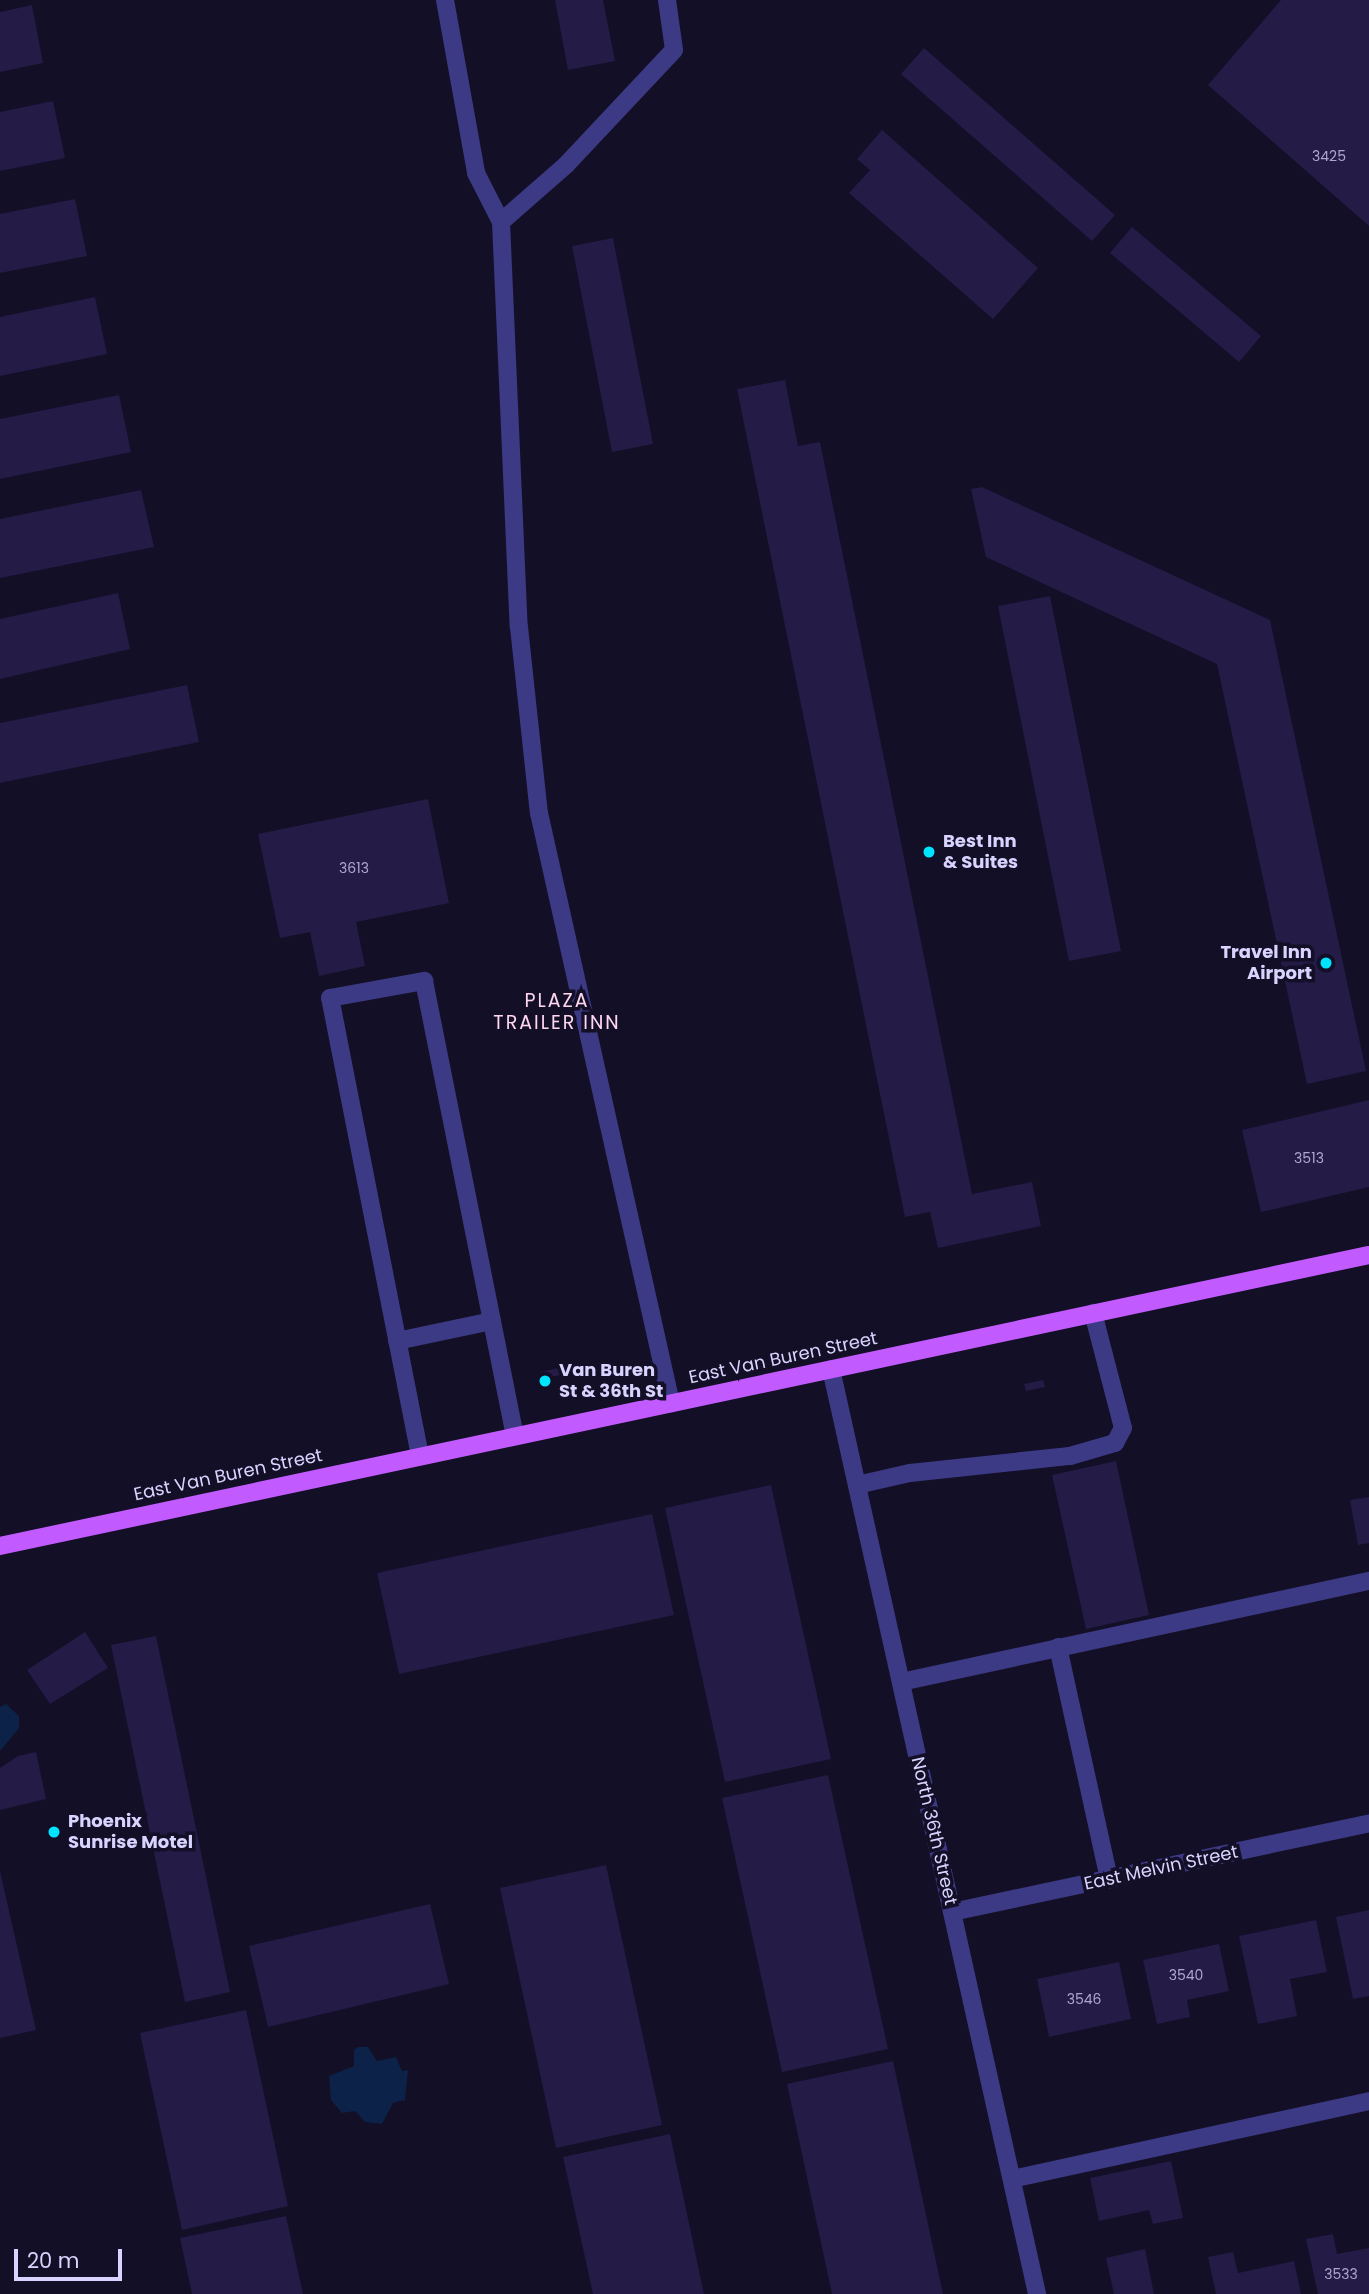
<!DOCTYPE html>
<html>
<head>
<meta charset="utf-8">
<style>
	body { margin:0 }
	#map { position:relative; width:1369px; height:2294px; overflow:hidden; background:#130f26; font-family:Poppins,sans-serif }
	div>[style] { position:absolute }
	.water>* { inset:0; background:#0c2248 }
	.building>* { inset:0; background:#241b47 }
	.service>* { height:18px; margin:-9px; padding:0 9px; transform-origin:9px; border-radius:9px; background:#3d3a85 }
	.minor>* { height:18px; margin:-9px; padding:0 9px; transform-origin:9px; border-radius:9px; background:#3d3a85 }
	.primary>* { height:18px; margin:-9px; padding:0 9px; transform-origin:9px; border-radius:9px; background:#c25bff }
	.dots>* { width:19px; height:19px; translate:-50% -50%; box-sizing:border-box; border:4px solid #130f26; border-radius:50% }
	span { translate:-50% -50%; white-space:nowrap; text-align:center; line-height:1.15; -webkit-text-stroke:7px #130f26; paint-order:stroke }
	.number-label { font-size:14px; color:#aca6d1 }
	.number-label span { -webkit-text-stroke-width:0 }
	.poi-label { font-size:18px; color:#d9d4ff; font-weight:700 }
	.left { translate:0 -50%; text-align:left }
	.right { translate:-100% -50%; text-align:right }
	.street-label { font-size:18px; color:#d9d4ff }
	.neighbourhood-label { font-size:19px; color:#ffd6f0; letter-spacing:2px }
	.scale { position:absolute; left:14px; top:2249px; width:108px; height:32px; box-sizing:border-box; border:4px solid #d9d4ff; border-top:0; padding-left:9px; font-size:21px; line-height:24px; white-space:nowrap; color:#d9d4ff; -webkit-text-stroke:5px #130f26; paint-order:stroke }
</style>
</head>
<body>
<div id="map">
	<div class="water">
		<i style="clip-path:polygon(6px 1704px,19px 1716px,19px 1728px,0 1751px,0 1707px)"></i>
		<i style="clip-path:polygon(358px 2047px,368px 2047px,377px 2061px,396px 2057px,402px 2071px,408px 2070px,405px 2100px,393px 2103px,382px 2124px,365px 2122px,355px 2111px,342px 2113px,331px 2100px,329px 2076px,354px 2066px,354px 2050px)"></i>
	</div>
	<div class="building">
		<i style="clip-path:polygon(555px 0,603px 0,615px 61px,568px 70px)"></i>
		<i style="clip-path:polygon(1281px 0,1369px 0,1369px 226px,1208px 85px)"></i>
		<i style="clip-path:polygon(32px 5px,43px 63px,0 72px,0 12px)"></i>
		<i style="clip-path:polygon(924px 48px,1115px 215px,1092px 241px,901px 74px)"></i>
		<i style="clip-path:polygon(53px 101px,65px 158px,0 171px,0 112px)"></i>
		<i style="clip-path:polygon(882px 130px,1038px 268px,993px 319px,849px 193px,870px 170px,857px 159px)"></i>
		<i style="clip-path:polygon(75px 199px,87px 256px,0 273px,0 214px)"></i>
		<i style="clip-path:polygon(1132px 227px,1261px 336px,1239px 362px,1110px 253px)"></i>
		<i style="clip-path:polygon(613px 238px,653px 444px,612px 452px,572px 246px)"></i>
		<i style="clip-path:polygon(95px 297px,107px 354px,0 376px,0 317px)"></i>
		<i style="clip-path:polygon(785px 380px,798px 446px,820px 442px,972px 1194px,1032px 1182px,1041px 1226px,938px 1248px,930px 1212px,905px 1217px,737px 389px)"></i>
		<i style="clip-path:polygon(119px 395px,131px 452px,0 479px,0 419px)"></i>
		<i style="clip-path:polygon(982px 487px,1270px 620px,1366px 1071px,1307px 1084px,1217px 664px,986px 557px,971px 489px)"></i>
		<i style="clip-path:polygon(141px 490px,154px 547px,0 578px,0 519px)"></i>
		<i style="clip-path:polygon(118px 593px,130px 649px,0 679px,0 619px)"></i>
		<i style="clip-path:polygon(1050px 596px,1121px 951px,1069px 961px,998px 606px)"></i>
		<i style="clip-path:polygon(187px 685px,199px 742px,0 783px,0 723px)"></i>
		<i style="clip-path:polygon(428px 799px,449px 903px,356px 922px,365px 966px,319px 976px,310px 932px,280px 938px,258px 834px)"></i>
		<i style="clip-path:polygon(1369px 1100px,1369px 1187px,1261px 1212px,1242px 1130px)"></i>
		<i style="clip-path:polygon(559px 1368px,560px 1375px,542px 1379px,540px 1372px)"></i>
		<i style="clip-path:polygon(1043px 1380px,1045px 1387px,1026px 1391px,1024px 1384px)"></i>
		<i style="clip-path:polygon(1116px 1461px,1149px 1615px,1086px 1629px,1052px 1475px)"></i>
		<i style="clip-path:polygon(771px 1485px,831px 1759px,725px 1782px,665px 1508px)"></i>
		<i style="clip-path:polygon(1369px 1497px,1369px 1543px,1358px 1545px,1350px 1500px)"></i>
		<i style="clip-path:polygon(652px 1514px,674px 1615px,399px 1674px,377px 1573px)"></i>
		<i style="clip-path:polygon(85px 1632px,108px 1668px,50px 1704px,27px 1670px)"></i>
		<i style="clip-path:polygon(156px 1636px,230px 1992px,185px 2002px,111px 1645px)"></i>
		<i style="clip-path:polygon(36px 1752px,46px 1799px,0 1810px,0 1768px,18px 1756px)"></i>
		<i style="clip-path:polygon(828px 1775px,888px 2049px,782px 2072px,722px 1798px)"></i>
		<i style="clip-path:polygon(606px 1865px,662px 2125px,556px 2148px,500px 1888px)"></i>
		<i style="clip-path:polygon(0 1871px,36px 2030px,0 2038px)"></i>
		<i style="clip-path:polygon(430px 1904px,449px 1984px,268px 2027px,249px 1946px)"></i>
		<i style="clip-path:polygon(1369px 1910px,1369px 1996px,1353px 1999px,1336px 1917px)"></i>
		<i style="clip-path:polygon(1316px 1920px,1327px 1972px,1290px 1979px,1297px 2016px,1258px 2024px,1239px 1936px)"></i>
		<i style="clip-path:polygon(1219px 1944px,1229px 1991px,1187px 2000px,1190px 2017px,1157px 2024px,1143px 1960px)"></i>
		<i style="clip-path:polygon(1119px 1962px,1131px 2019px,1049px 2037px,1037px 1979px)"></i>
		<i style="clip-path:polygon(246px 2010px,288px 2206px,182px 2230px,140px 2033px)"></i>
		<i style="clip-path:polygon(893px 2061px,943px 2294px,832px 2294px,787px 2084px)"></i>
		<i style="clip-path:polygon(670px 2134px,704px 2294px,593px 2294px,563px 2157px)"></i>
		<i style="clip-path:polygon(1171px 2161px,1183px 2218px,1153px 2224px,1149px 2210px,1099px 2221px,1090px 2178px)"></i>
		<i style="clip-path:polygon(286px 2216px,303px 2294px,192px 2294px,180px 2238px)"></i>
		<i style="clip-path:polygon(1333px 2234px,1337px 2254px,1369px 2248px,1369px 2294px,1318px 2294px,1306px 2239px)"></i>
		<i style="clip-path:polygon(1145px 2249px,1154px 2294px,1114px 2294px,1106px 2258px)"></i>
		<i style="clip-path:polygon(1233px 2252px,1238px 2273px,1294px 2261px,1301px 2294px,1216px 2294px,1208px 2257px)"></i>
	</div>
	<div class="service">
		<i style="left:445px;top:0;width:176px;rotate:79.8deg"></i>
		<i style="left:476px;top:173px;width:55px;rotate:63deg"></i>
		<i style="left:667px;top:0;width:50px;rotate:82deg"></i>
		<i style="left:674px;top:50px;width:158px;rotate:133.2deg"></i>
		<i style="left:566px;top:165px;width:86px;rotate:138.8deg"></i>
		<i style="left:501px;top:222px;width:405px;rotate:87.5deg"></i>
		<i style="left:519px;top:627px;width:187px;rotate:83.9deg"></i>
		<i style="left:539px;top:813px;width:605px;rotate:77.39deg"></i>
		<i style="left:397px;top:1341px;width:97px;rotate:-11.9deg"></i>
		<i style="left:420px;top:1456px;width:467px;rotate:-101.1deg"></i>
		<i style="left:330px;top:998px;width:96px;rotate:-10.3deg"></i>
		<i style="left:424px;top:981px;width:464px;rotate:78.7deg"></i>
		<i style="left:857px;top:1485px;width:54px;rotate:-12.8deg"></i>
		<i style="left:910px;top:1473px;width:161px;rotate:-6.1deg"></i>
		<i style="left:1070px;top:1456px;width:47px;rotate:-16.1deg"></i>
		<i style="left:1115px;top:1443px;width:17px;rotate:-62deg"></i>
		<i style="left:1123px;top:1428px;width:119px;rotate:-104.6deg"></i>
		<i style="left:1058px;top:1647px;width:238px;rotate:77.6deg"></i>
		<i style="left:901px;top:1682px;width:479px;rotate:-12.2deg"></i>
		<i style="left:1012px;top:2179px;width:365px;rotate:-12.3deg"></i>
	</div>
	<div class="minor">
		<i style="left:831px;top:1369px;width:948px;rotate:77.44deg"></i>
		<i style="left:952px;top:1912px;width:426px;rotate:-12deg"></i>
	</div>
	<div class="primary">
		<i style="left:0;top:1546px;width:1400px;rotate:-12deg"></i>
	</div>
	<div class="dots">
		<i style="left:929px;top:852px;background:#00e5ff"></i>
		<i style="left:1326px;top:963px;background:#00e5ff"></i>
		<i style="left:545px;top:1381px;background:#00e5ff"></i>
		<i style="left:54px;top:1832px;background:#00e5ff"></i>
	</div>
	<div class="number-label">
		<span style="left:1329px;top:156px">3425</span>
		<span style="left:354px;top:868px">3613</span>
		<span style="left:1309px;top:1158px">3513</span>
		<span style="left:1186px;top:1975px">3540</span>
		<span style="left:1084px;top:1999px">3546</span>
		<span style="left:1341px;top:2274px">3533</span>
	</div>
	<div class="poi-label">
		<span class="left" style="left:943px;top:852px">Best Inn<br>&amp; Suites</span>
		<span class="right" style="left:1312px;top:963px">Travel Inn<br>Airport</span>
		<span class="left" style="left:559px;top:1381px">Van Buren<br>St &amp; 36th St</span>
		<span class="left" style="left:68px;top:1832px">Phoenix<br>Sunrise Motel</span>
	</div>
	<div class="street-label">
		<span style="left:783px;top:1358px;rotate:-12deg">East Van Buren Street</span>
		<span style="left:228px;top:1475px;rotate:-12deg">East Van Buren Street</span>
		<span style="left:934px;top:1831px;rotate:77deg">North 36th Street</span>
		<span style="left:1161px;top:1868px;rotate:-12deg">East Melvin Street</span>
	</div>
	<div class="neighbourhood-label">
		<span style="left:557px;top:1012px">PLAZA<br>TRAILER INN</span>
	</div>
	<div class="scale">20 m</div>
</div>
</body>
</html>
